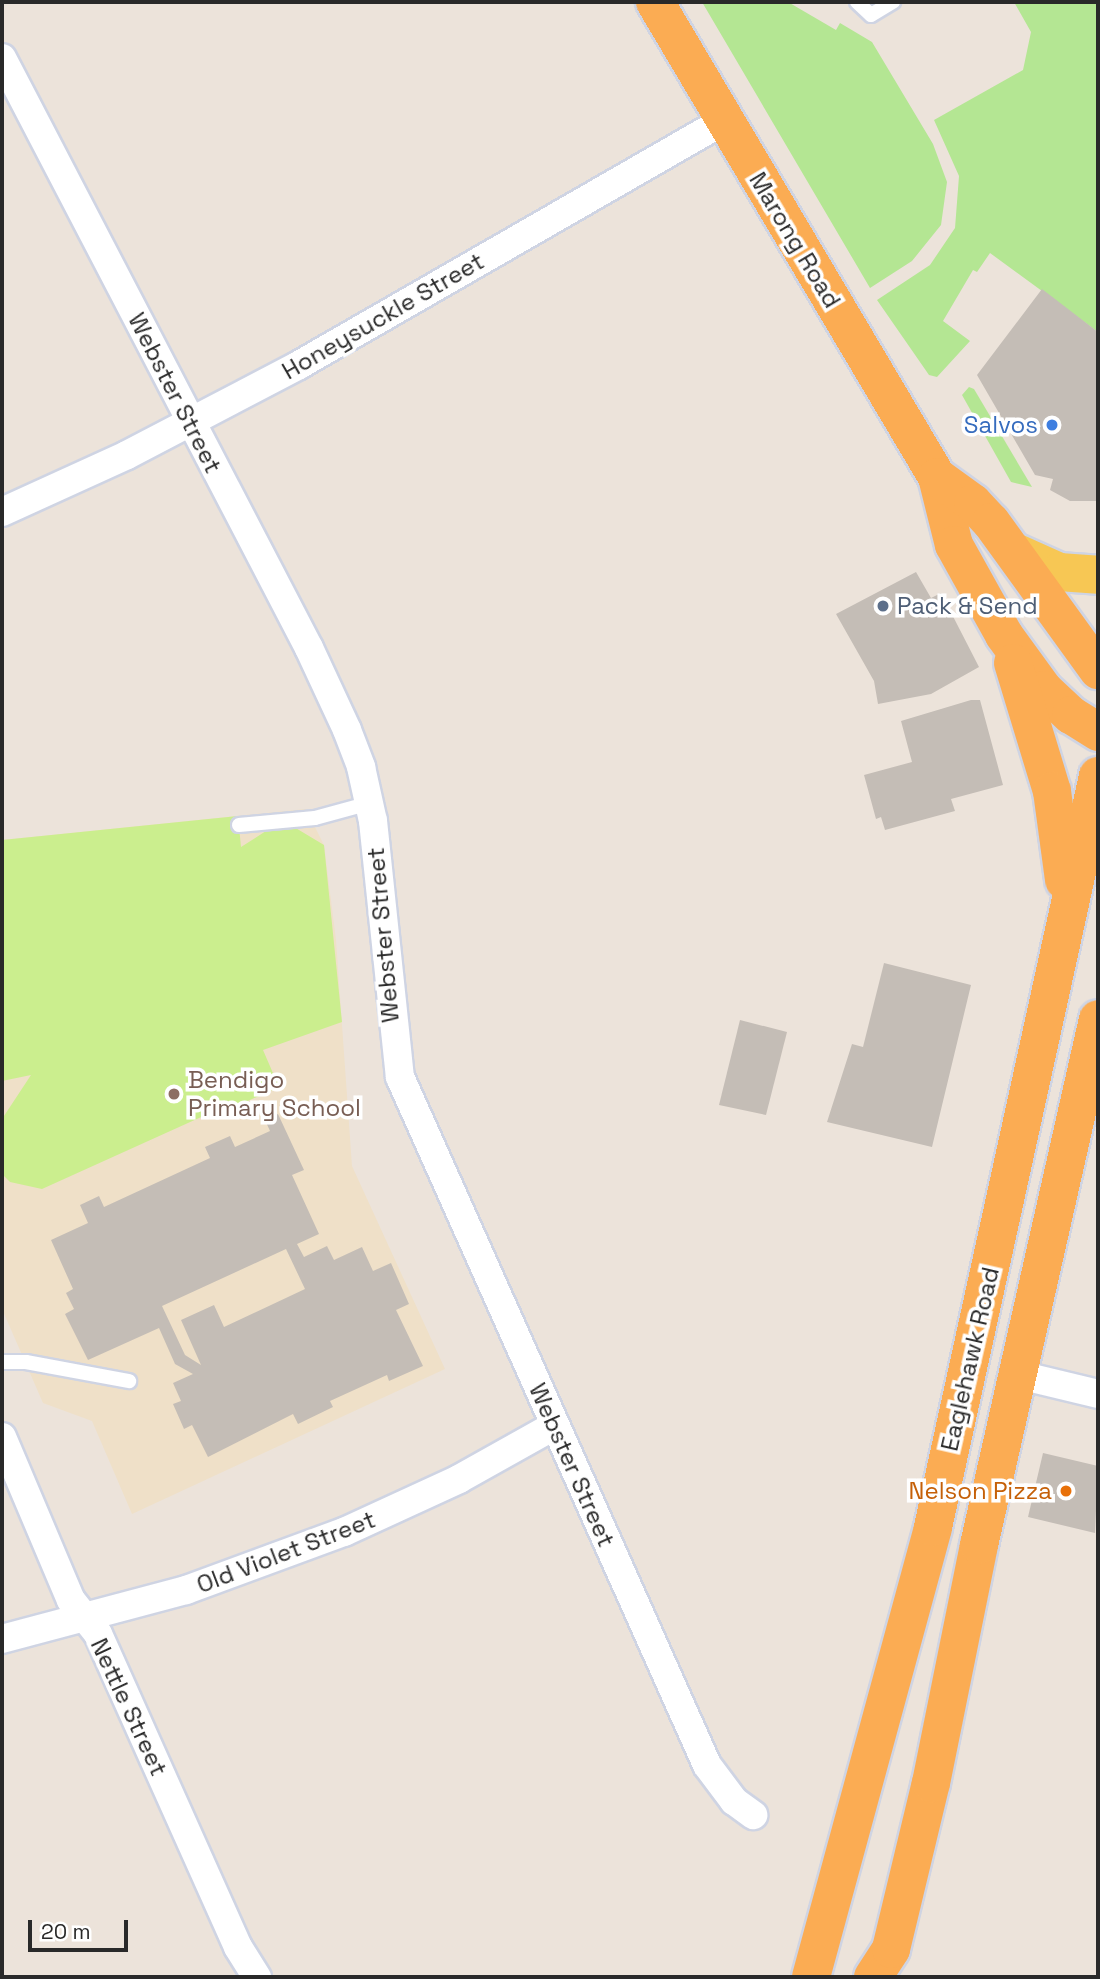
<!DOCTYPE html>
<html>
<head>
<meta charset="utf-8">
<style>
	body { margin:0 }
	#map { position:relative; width:1100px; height:1979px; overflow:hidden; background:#ece3da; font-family:"Space Grotesk",sans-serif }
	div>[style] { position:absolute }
	.education>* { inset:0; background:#efe0c8 }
	.green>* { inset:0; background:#b4e693 }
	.pitch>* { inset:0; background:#cbee8e }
	.building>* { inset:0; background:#c4bdb6 }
	.roads { filter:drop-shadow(2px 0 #cfd4e3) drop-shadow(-2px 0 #cfd4e3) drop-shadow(0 2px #cfd4e3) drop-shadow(0 -2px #cfd4e3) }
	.service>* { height:14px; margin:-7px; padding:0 7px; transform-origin:7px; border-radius:7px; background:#fff }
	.minor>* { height:28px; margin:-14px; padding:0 14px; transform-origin:14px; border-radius:14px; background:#fff }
	.primary>* { height:38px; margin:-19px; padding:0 19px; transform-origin:19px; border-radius:19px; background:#f7c754 }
	.trunk>* { height:38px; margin:-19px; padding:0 19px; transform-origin:19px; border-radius:19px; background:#fbac53 }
	.dots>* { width:19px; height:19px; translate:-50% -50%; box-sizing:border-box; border:4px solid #fff; border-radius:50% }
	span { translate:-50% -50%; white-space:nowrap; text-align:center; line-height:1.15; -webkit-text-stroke:7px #fff; paint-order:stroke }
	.street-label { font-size:24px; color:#292929 }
	.shop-label { font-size:24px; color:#366cbe }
	.right { translate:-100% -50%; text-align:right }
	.service-label { font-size:24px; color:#4e5e75 }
	.left { translate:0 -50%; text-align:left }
	.education-label { font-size:24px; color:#785e54 }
	.food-label { font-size:24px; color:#c56008 }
	.frame { position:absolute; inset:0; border:4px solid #292929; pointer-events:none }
	.scale { position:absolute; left:28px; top:1920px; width:100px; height:32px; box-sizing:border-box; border:4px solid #292929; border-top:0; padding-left:9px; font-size:21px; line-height:24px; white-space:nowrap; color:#292929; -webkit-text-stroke:5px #fff; paint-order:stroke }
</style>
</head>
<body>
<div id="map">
	<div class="education">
		<i style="clip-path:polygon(306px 809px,324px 845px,336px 940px,352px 1166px,445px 1369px,132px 1514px,92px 1421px,43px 1403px,2px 1309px,2px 840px)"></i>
	</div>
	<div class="green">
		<i style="clip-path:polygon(702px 2px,788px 2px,836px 30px,840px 23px,872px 42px,933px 144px,947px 182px,941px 225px,912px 261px,870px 288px)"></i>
		<i style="clip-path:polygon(1014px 2px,1098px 2px,1098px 332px,990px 253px,977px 272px,973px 270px,943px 321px,970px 341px,937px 377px,929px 375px,877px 300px,930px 265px,955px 228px,959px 176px,934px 120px,1023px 70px,1031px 32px)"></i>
		<i style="clip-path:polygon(969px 387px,974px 389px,1032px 487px,1011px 482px,962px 395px)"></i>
	</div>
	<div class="pitch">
		<i style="clip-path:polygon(238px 816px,241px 847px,266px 831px,294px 827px,324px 845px,342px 1022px,263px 1050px,279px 1087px,232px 1108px,230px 1104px,42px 1189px,10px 1182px,2px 1174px,2px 1119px,31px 1075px,2px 1081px,2px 840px)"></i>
	</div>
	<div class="building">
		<i style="clip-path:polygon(1042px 289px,1098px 332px,1098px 501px,1070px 501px,1050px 490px,1053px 479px,1035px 475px,977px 375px)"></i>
		<i style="clip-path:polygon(916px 572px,931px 598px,941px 593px,979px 667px,931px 694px,878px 704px,874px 681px,836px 614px)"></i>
		<i style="clip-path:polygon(971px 700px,980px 700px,1003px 785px,951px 799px,955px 811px,885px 830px,881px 817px,876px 819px,864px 775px,912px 762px,901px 721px)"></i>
		<i style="clip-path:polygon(884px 963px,971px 985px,932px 1147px,827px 1122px,852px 1044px,863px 1047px)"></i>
		<i style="clip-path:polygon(740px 1020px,787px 1032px,766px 1115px,719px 1105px)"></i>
		<i style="clip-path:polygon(evenodd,278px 1114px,304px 1170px,292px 1175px,319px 1234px,297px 1244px,304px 1257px,327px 1246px,334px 1260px,362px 1247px,373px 1271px,391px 1263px,409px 1304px,396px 1310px,423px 1366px,389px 1381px,387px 1375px,330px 1401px,333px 1407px,298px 1424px,293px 1414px,208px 1457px,192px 1425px,184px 1429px,173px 1404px,181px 1401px,173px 1383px,193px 1374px,175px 1364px,159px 1328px,88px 1360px,65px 1314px,74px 1309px,66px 1293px,73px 1289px,51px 1240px,88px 1223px,80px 1205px,99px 1196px,104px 1207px,210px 1158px,205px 1147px,230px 1136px,235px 1147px,270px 1131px,265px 1120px,278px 1114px,286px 1249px,305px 1289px,224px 1327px,214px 1305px,181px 1320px,201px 1365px,185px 1355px,162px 1306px,286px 1249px)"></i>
		<i style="clip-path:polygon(1043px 1453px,1098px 1466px,1095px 1533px,1028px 1517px)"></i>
	</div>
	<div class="roads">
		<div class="service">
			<i style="left:857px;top:2px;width:19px;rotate:43deg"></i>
			<i style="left:871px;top:15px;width:26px;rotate:-31deg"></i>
			<i style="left:239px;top:825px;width:76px;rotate:-5.3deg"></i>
			<i style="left:315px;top:818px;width:57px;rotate:-15.3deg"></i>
			<i style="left:2px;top:1362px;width:24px"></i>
			<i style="left:26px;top:1362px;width:105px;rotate:10.5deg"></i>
		</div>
		<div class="minor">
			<i style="left:2px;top:58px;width:665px;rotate:62.51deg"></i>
			<i style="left:309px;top:648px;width:90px;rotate:65.1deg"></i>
			<i style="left:347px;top:730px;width:40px;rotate:69deg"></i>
			<i style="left:361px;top:767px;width:55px;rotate:77.5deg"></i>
			<i style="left:373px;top:821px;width:257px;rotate:84deg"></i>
			<i style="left:400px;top:1077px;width:753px;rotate:65.95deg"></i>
			<i style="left:707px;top:1765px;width:45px;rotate:53.1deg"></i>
			<i style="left:734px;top:1801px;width:24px;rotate:36deg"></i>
			<i style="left:2px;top:512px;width:137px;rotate:-24.5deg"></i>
			<i style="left:127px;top:455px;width:194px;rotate:-27.6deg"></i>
			<i style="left:299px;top:365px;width:490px;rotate:-29.9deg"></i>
			<i style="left:1019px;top:1375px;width:81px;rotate:13.5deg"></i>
			<i style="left:2px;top:1437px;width:177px;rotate:67.1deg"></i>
			<i style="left:71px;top:1600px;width:43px;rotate:51.5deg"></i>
			<i style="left:98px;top:1634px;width:343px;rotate:65.9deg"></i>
			<i style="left:238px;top:1947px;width:36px;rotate:58deg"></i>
			<i style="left:2px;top:1639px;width:190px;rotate:-14.9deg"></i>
			<i style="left:186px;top:1590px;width:168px;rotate:-20.2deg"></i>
			<i style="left:344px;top:1532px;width:127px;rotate:-24.7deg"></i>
			<i style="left:459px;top:1479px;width:109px;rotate:-29.2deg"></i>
		</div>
		<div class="primary">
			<i style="left:1017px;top:553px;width:46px;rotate:24.3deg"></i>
			<i style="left:1059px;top:572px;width:39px;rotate:4deg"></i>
		</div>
		<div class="trunk">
			<i style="left:655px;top:2px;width:552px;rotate:59.3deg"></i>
			<i style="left:937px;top:477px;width:70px;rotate:76deg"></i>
			<i style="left:954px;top:545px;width:103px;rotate:60.9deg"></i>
			<i style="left:1004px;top:635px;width:68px;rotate:54deg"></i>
			<i style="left:1044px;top:690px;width:37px;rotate:43deg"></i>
			<i style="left:1071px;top:715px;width:32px;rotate:32deg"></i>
			<i style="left:937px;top:477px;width:44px;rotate:35.8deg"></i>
			<i style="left:973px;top:503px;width:26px;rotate:47deg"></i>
			<i style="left:991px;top:522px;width:183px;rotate:54.1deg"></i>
			<i style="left:1013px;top:663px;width:134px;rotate:73.1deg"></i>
			<i style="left:1052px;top:791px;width:90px;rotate:82.3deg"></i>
			<i style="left:811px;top:1977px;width:466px;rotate:-74.8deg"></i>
			<i style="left:933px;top:1527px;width:769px;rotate:-77.61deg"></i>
			<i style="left:873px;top:1977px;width:33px;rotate:-57deg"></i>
			<i style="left:891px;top:1949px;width:171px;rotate:-76.5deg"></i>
			<i style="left:931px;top:1783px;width:243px;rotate:-78.6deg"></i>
			<i style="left:979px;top:1545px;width:539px;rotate:-77.25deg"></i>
		</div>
	</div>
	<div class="dots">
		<i style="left:1052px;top:425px;background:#3f7fe0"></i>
		<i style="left:883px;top:606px;background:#5c6f8a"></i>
		<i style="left:174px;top:1094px;background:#8d6e63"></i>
		<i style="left:1066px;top:1491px;background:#e8710a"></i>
	</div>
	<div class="street-label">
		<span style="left:795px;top:240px;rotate:59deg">Marong Road</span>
		<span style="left:383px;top:316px;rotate:-30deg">Honeysuckle Street</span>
		<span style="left:175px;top:393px;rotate:63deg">Webster Street</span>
		<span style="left:383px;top:935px;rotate:-95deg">Webster Street</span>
		<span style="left:970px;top:1359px;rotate:-77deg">Eaglehawk Road</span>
		<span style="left:572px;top:1465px;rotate:66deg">Webster Street</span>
		<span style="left:286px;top:1552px;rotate:-21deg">Old Violet Street</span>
		<span style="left:129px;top:1707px;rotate:65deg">Nettle Street</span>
	</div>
	<div class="shop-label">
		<span class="right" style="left:1038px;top:425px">Salvos</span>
	</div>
	<div class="service-label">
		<span class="left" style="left:897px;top:606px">Pack &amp; Send</span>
	</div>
	<div class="education-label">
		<span class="left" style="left:188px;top:1094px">Bendigo<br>Primary School</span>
	</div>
	<div class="food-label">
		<span class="right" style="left:1052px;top:1491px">Nelson Pizza</span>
	</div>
	<div class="frame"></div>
	<div class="scale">20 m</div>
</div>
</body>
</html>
